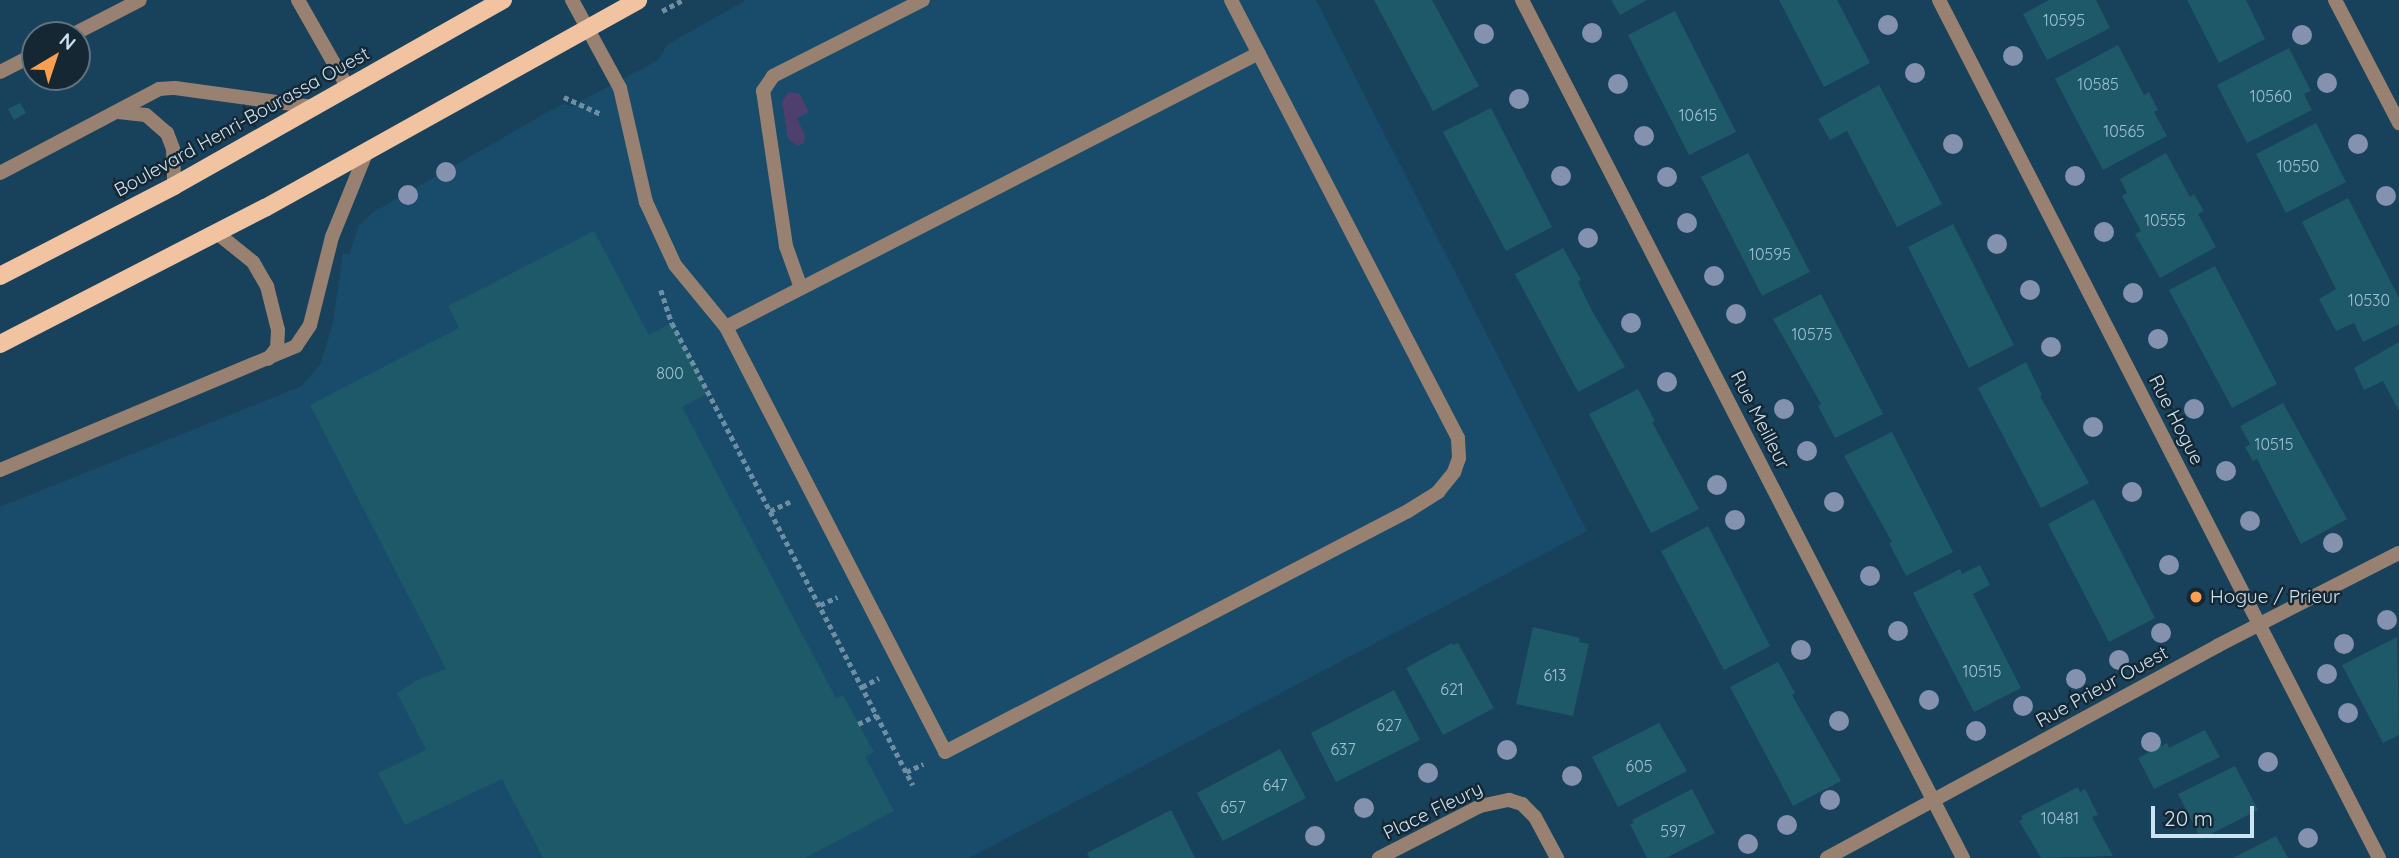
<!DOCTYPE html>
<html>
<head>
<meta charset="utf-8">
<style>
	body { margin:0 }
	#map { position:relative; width:2399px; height:858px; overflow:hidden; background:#18425b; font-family:Quicksand,sans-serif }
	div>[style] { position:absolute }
	.built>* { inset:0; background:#194c6a }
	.green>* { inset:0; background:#4f3f6e }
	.building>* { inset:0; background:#1d5969 }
	.path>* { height:4.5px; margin-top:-2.25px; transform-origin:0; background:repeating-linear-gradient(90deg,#6e8ea3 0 5px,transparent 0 8.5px) }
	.service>* { height:14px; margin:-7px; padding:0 7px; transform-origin:7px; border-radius:7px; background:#988171 }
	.minor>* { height:14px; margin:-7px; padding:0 7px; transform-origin:7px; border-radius:7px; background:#988171 }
	.primary>* { height:18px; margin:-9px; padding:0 9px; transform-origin:9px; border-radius:9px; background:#f1c3a1 }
	.trees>* { width:20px; height:20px; margin:-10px; border-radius:50%; background:#8491af }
	.dots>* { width:19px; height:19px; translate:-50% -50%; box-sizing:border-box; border:4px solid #152732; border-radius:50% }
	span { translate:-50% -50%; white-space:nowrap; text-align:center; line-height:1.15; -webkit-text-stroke:5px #152732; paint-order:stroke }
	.number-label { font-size:16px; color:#a0c0d0 }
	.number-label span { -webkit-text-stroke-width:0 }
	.street-label { font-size:19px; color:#cce2f2 }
	.poi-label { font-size:19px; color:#cce2f2 }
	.left { translate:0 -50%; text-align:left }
	.north { position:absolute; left:21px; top:21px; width:70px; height:70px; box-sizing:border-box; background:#152732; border:2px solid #5e727f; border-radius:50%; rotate:39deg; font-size:19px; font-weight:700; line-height:28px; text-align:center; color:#cce2f2 }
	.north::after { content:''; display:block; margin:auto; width:24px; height:32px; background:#fb9e50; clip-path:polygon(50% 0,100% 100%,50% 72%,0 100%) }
	.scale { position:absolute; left:2151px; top:806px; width:103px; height:32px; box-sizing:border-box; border:4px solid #cce2f2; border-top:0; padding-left:9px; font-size:21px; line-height:24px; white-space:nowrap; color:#cce2f2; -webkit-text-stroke:5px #152732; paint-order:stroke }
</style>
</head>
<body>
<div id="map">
	<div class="built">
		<i style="clip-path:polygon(746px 0,1316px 0,1587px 531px,969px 858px,0 858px,0 507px,302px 386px,321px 363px,333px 323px,343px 253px,349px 255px,359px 225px,372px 213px,553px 109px,563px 104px,572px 106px,658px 60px,667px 45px)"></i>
	</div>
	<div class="green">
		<i style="clip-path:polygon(789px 92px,800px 94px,809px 112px,797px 118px,805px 136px,804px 143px,798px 146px,788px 139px,782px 101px)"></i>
	</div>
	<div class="building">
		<i style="clip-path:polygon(1374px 0,1432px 0,1479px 86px,1433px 111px)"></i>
		<i style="clip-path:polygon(1611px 0,1647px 0,1620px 15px)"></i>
		<i style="clip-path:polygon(1779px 0,1837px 0,1870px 63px,1824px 87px)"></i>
		<i style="clip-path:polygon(2049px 0,2096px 0,2110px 28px,2047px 60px,2023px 14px)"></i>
		<i style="clip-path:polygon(2187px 0,2246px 0,2265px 39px,2219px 63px)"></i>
		<i style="clip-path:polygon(1675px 11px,1736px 132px,1689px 155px,1628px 35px)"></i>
		<i style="clip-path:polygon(2118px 45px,2144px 95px,2149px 92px,2158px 110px,2154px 112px,2167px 136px,2103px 170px,2055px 79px)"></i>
		<i style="clip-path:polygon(2289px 48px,2311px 91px,2304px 94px,2312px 110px,2247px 143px,2217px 85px)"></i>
		<i style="clip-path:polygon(1879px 85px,1942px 204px,1897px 227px,1847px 131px,1830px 140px,1818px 119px)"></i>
		<i style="clip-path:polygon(20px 103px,26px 113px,14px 120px,8px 109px)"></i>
		<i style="clip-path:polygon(1491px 108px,1552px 227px,1506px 251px,1443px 132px)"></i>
		<i style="clip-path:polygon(2316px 123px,2346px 182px,2286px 213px,2256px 154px)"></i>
		<i style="clip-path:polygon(1748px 153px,1810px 272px,1762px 296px,1701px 177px)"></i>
		<i style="clip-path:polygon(2166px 153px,2190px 197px,2194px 194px,2204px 211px,2198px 214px,2216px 247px,2160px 278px,2135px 234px,2141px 231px,2122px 196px,2127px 193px,2120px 179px)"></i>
		<i style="clip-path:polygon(2348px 198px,2399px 298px,2399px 324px,2363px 342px,2354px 323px,2336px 331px,2319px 299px,2336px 289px,2302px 222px)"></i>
		<i style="clip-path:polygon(1953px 224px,2014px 345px,1969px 368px,1908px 247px)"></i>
		<i style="clip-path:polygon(594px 231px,649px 335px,672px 323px,709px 393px,682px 407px,836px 698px,843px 695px,874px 752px,865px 757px,894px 811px,805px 858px,543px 858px,502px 779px,405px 825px,378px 773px,426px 750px,397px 693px,419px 679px,446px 669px,310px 405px,459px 328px,448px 306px)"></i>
		<i style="clip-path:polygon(1563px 248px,1581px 280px,1578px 282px,1591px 309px,1625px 367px,1578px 392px,1515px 274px)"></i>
		<i style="clip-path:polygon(2215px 266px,2277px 384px,2232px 408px,2169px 290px)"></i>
		<i style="clip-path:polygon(1821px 294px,1883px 414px,1835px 438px,1818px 406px,1821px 404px,1773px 319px)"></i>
		<i style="clip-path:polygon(2399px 342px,2399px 411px,2383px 381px,2364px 390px,2354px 368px)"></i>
		<i style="clip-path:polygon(2026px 362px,2042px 395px,2040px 396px,2089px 483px,2041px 508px,1978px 388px)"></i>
		<i style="clip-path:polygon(1638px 389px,1655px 421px,1652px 422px,1699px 509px,1651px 533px,1589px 414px)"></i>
		<i style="clip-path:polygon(2283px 403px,2347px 519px,2301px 544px,2257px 459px,2253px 461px,2245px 447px,2250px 444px,2240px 426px)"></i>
		<i style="clip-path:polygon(1892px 432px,1953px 552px,1906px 576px,1889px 543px,1892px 542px,1844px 456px)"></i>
		<i style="clip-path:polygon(2094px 499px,2155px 618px,2109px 642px,2048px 524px)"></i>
		<i style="clip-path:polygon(1708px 526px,1770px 646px,1724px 670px,1661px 551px)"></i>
		<i style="clip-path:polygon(1980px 565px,1990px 585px,1973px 594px,2021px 688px,1974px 712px,1913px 593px,1960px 569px,1962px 574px)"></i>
		<i style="clip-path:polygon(1533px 627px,1580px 638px,1579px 642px,1589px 644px,1573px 716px,1516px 704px)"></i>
		<i style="clip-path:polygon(2397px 637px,2399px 735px,2383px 743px,2342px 665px)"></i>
		<i style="clip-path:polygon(1452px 643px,1453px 645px,1458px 643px,1494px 708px,1443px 735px,1406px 668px)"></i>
		<i style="clip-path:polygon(1778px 662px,1795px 693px,1792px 695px,1841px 781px,1793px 806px,1730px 687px)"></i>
		<i style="clip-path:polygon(1394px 690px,1420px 740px,1336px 782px,1311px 733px)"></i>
		<i style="clip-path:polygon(1659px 723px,1687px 771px,1618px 807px,1592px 757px)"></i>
		<i style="clip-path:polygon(2205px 730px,2220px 757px,2154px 789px,2138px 758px,2167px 743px,2169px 748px)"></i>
		<i style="clip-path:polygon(1280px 749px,1306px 798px,1223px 841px,1197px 793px)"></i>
		<i style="clip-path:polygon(2235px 766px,2258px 810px,2201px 839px,2178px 794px)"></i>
		<i style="clip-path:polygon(2078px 787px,2080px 792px,2085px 789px,2098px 815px,2092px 817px,2095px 823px,2113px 856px,2041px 858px,2019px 821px,2023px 819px,2021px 816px)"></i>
		<i style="clip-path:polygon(1692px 789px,1715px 833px,1666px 858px,1647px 858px,1630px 824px,1634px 823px,1632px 820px)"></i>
		<i style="clip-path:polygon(1171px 810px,1195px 858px,1089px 858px,1087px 853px)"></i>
		<i style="clip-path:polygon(2276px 836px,2288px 858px,2233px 858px)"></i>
	</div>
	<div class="path">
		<i style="left:662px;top:11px;width:24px;rotate:-28deg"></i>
		<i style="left:564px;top:97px;width:41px;rotate:24.7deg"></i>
		<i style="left:661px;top:290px;width:35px;rotate:72deg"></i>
		<i style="left:672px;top:323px;width:521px;rotate:62.45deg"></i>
		<i style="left:770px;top:511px;width:23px;rotate:-25deg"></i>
		<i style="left:820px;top:605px;width:19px;rotate:-25deg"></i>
		<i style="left:862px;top:687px;width:19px;rotate:-28deg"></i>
		<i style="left:858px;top:724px;width:21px;rotate:-25deg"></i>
		<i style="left:906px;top:772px;width:19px;rotate:-25deg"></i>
	</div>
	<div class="service">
		<i style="left:298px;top:0;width:101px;rotate:60.4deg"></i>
		<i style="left:572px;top:0;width:100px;rotate:61.4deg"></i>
		<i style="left:620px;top:88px;width:117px;rotate:77.2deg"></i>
		<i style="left:646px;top:202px;width:69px;rotate:65.3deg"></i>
		<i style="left:675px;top:265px;width:80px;rotate:50.6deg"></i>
		<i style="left:726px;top:327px;width:478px;rotate:62.7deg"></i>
		<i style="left:945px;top:752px;width:522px;rotate:-27.5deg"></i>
		<i style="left:1408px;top:511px;width:36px;rotate:-32deg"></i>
		<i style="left:1438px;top:492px;width:26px;rotate:-51deg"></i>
		<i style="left:1454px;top:472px;width:15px;rotate:-70deg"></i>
		<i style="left:1459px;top:458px;width:20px;rotate:-93deg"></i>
		<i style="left:1458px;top:438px;width:493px;rotate:-117.4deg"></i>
		<i style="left:72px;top:35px;width:76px;rotate:-27.2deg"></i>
		<i style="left:0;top:72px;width:39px;rotate:-27deg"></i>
		<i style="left:801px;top:288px;width:45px;rotate:-109.7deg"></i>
		<i style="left:786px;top:246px;width:157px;rotate:-98.4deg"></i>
		<i style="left:763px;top:91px;width:18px;rotate:-56deg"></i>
		<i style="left:773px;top:76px;width:168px;rotate:-26.9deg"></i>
		<i style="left:726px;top:327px;width:599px;rotate:-27.21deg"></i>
	</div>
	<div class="minor">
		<i style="left:1522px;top:0;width:965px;rotate:62.8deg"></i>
		<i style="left:1939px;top:0;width:964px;rotate:62.85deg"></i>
		<i style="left:2335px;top:0;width:139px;rotate:62.5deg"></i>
		<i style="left:118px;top:112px;width:28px;rotate:6deg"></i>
		<i style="left:146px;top:115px;width:28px;rotate:41deg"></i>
		<i style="left:167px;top:133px;width:17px;rotate:69deg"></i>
		<i style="left:173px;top:149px;width:37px;rotate:88deg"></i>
		<i style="left:0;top:173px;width:180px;rotate:-27.8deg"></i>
		<i style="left:159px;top:89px;width:16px;rotate:-4deg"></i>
		<i style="left:175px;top:88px;width:139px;rotate:7.8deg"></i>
		<i style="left:217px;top:233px;width:46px;rotate:38.9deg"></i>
		<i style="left:253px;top:262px;width:28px;rotate:60deg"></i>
		<i style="left:267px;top:286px;width:45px;rotate:76deg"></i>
		<i style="left:278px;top:330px;width:18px;rotate:93deg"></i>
		<i style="left:277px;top:348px;width:14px;rotate:129deg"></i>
		<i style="left:0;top:470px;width:321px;rotate:-22.7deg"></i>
		<i style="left:296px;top:346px;width:25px;rotate:-56deg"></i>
		<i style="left:310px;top:325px;width:91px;rotate:-76deg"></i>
		<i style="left:332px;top:237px;width:93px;rotate:-67.9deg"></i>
		<i style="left:1379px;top:858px;width:114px;rotate:-27.2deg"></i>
		<i style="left:1480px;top:806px;width:30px;rotate:-12deg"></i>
		<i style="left:1509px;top:800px;width:14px;rotate:17deg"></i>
		<i style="left:1522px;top:804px;width:18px;rotate:45deg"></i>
		<i style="left:1535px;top:817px;width:47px;rotate:61.8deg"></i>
		<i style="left:1827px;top:858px;width:444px;rotate:-28.5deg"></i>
		<i style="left:2217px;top:646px;width:204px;rotate:-27.1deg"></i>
	</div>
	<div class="primary">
		<i style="left:0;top:276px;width:196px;rotate:-27.3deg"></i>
		<i style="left:174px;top:186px;width:378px;rotate:-29.5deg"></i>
		<i style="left:0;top:344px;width:298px;rotate:-27.2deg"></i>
		<i style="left:265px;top:208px;width:427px;rotate:-29.1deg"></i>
	</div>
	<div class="trees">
		<i style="left:1888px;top:25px"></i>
		<i style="left:1592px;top:33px"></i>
		<i style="left:1484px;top:34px"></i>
		<i style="left:2302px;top:35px"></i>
		<i style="left:2013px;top:56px"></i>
		<i style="left:1915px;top:73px"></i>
		<i style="left:2327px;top:83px"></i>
		<i style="left:1618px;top:84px"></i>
		<i style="left:1519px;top:99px"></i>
		<i style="left:1644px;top:136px"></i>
		<i style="left:1953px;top:144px"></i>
		<i style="left:2358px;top:144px"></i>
		<i style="left:446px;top:172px"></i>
		<i style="left:1561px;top:176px"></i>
		<i style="left:2075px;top:176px"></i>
		<i style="left:1667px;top:177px"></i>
		<i style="left:408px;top:195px"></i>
		<i style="left:2386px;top:196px"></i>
		<i style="left:1687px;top:223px"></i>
		<i style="left:2104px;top:232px"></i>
		<i style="left:1588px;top:238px"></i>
		<i style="left:1997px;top:244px"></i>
		<i style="left:1714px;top:276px"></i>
		<i style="left:2030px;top:290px"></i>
		<i style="left:2133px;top:293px"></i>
		<i style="left:1736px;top:314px"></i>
		<i style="left:1631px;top:323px"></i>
		<i style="left:2158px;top:339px"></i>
		<i style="left:2051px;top:347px"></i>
		<i style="left:1667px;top:382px"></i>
		<i style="left:1784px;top:409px"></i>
		<i style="left:2194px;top:409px"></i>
		<i style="left:2093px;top:427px"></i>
		<i style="left:1807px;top:451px"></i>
		<i style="left:2226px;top:471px"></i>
		<i style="left:1717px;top:485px"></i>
		<i style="left:2132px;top:492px"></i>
		<i style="left:1834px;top:502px"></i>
		<i style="left:1735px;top:520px"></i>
		<i style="left:2250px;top:521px"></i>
		<i style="left:2333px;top:543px"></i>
		<i style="left:2169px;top:565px"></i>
		<i style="left:1870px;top:576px"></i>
		<i style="left:2387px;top:620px"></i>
		<i style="left:1898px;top:631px"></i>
		<i style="left:2161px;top:633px"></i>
		<i style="left:2344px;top:644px"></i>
		<i style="left:1801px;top:650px"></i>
		<i style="left:2119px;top:660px"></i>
		<i style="left:2327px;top:674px"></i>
		<i style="left:2076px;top:679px"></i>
		<i style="left:1929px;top:700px"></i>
		<i style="left:2023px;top:706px"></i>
		<i style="left:2348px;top:713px"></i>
		<i style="left:1839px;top:721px"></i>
		<i style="left:1976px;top:731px"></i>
		<i style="left:2151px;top:742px"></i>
		<i style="left:1507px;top:750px"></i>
		<i style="left:2268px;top:762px"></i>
		<i style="left:1428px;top:773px"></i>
		<i style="left:1572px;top:776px"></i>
		<i style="left:1830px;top:800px"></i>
		<i style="left:1364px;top:808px"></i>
		<i style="left:1787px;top:825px"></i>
		<i style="left:1315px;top:836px"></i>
		<i style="left:2308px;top:838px"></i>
		<i style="left:1748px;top:844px"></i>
	</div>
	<div class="dots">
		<i style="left:2196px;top:597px;background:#fb9e50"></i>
	</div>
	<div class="number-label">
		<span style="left:2064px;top:20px">10595</span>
		<span style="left:2098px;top:84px">10585</span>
		<span style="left:2271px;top:96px">10560</span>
		<span style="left:1698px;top:115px">10615</span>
		<span style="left:2124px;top:131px">10565</span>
		<span style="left:2298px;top:166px">10550</span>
		<span style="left:2165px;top:220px">10555</span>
		<span style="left:1770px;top:254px">10595</span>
		<span style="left:2369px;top:300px">10530</span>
		<span style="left:1812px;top:334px">10575</span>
		<span style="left:670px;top:373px">800</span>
		<span style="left:2274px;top:444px">10515</span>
		<span style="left:1982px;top:671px">10515</span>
		<span style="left:1555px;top:675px">613</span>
		<span style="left:1452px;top:689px">621</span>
		<span style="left:1389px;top:725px">627</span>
		<span style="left:1343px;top:749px">637</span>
		<span style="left:1639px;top:766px">605</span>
		<span style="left:1275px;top:785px">647</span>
		<span style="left:1233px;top:807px">657</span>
		<span style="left:2060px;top:818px">10481</span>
		<span style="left:1673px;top:831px">597</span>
	</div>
	<div class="street-label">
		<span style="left:242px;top:122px;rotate:-29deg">Boulevard Henri-Bourassa Ouest</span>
		<span style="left:1760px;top:420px;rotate:63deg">Rue Meilleur</span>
		<span style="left:2176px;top:420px;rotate:63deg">Rue Hogue</span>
		<span style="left:2102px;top:687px;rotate:-29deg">Rue Prieur Ouest</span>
		<span style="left:1433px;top:811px;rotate:-26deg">Place Fleury</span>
	</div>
	<div class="poi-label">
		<span class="left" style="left:2210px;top:597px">Hogue / Prieur</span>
	</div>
	<div class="north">N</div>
	<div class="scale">20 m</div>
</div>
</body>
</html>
